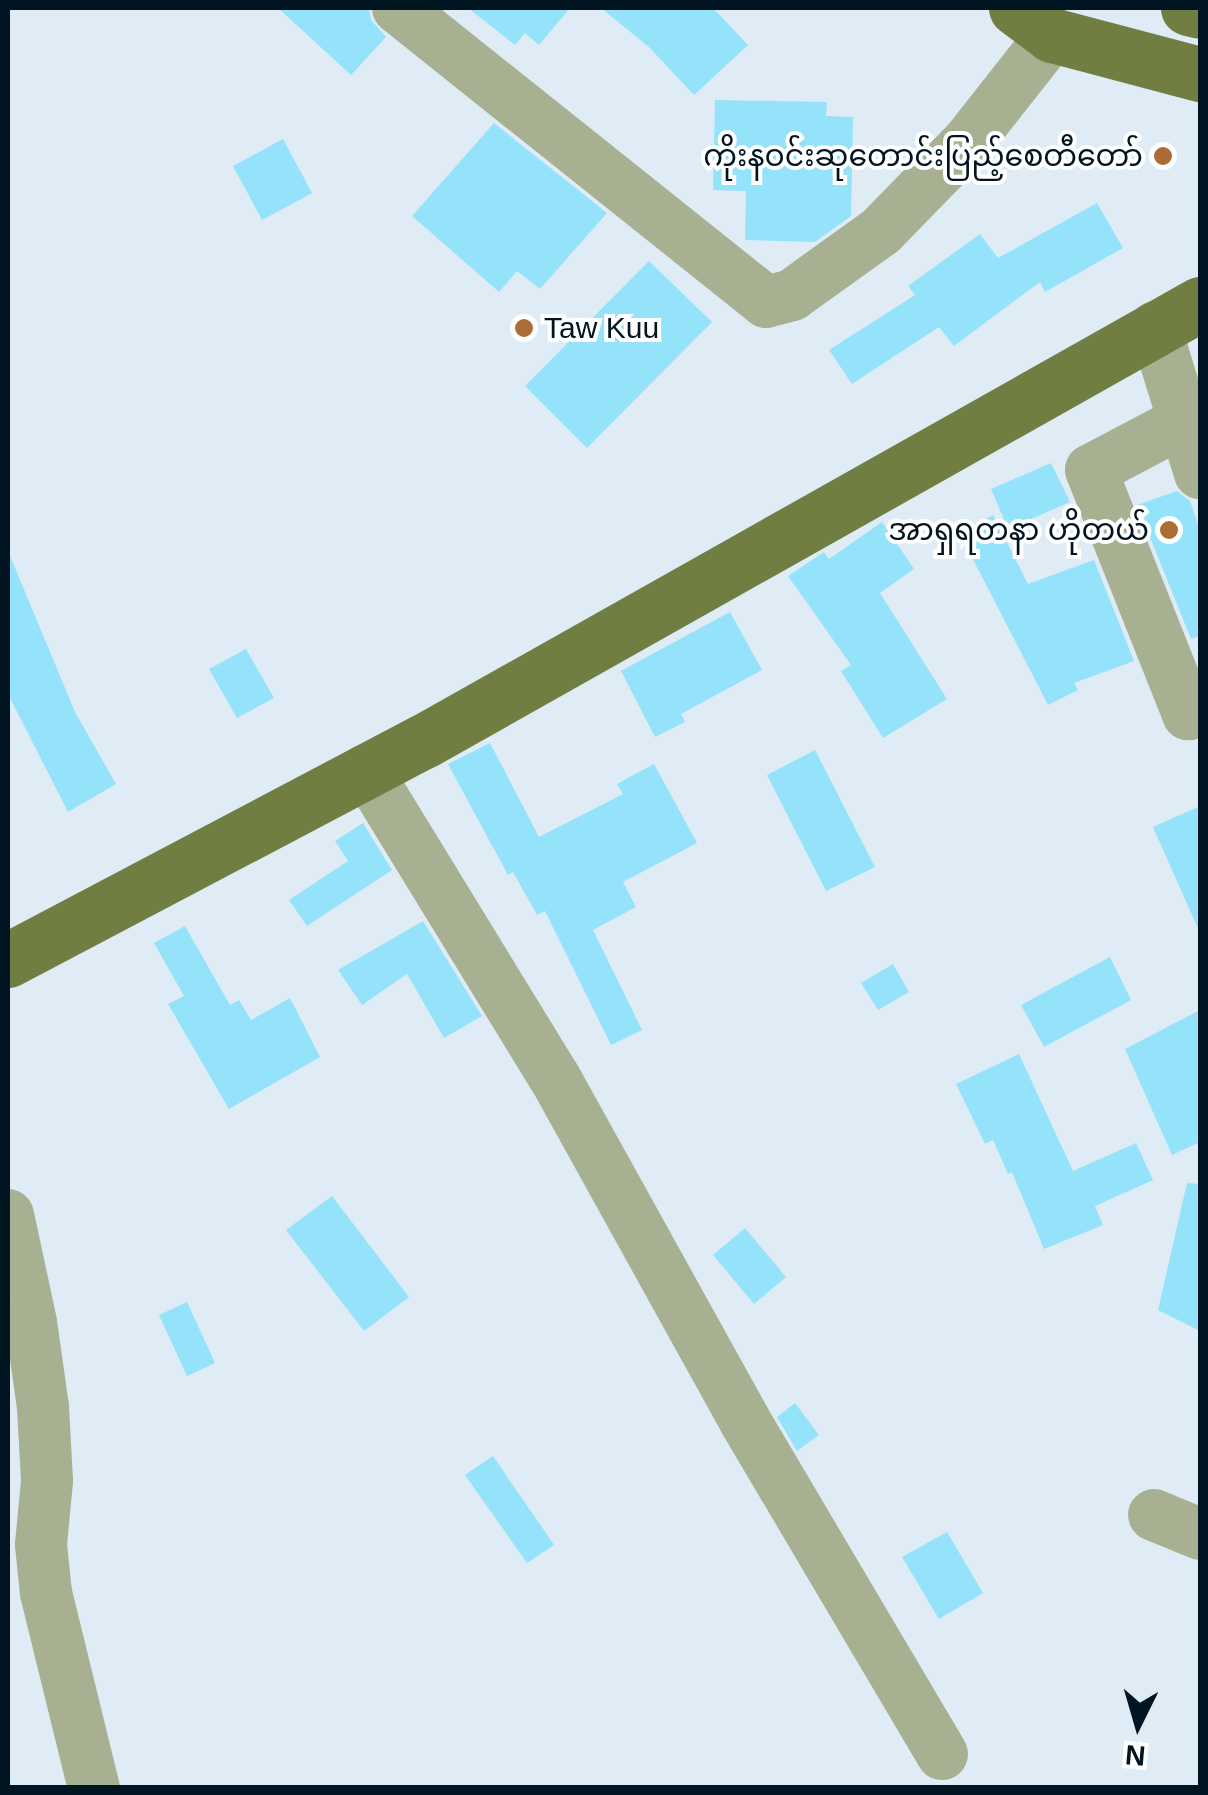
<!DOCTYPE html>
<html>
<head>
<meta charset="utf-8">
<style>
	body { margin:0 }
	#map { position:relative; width:1208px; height:1795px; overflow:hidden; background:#dfecf6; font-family:Helvetica,"Noto Sans Myanmar",sans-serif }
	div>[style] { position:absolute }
	.building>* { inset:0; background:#95e2fb }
	.minor>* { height:52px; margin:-26px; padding:0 26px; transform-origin:26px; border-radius:26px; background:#a7b090 }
	.major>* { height:55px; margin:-27.5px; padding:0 27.5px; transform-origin:27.5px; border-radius:27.5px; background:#707e42 }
	.dots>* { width:28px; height:28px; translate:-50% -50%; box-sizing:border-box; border:5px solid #fff; border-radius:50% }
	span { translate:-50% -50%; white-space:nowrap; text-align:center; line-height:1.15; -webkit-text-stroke:8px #fff; paint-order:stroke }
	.poi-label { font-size:30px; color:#011422 }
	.right { translate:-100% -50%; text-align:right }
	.left { translate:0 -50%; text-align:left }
	.frame { position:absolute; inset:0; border:10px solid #011422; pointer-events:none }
	.north { position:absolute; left:1088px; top:1675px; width:100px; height:100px; -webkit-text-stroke:8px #fff; paint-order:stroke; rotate:185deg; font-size:28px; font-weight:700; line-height:40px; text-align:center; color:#011422 }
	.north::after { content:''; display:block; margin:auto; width:35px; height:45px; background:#011422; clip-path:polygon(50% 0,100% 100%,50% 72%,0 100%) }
</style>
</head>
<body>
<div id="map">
	<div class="building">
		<i style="clip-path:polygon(278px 8px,369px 8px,371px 20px,386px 37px,351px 75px)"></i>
		<i style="clip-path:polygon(468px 8px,570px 8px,539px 45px,525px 33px,515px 45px)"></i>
		<i style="clip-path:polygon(601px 8px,713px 8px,748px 45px,694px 95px,650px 48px)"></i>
		<i style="clip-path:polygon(715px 100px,827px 102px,826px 116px,853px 117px,851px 216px,815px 242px,745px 240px,746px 191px,713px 190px)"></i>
		<i style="clip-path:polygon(494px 123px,607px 213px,540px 289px,517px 271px,499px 292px,412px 216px)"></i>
		<i style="clip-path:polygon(283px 139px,312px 193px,262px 220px,233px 166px)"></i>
		<i style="clip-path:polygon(1097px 203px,1123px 248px,1045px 292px,1040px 282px,954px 346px,939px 327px,852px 384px,829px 350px,915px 295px,908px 286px,980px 234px,998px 258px)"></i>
		<i style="clip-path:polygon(649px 261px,712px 322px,587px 448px,525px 386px)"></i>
		<i style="clip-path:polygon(1051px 463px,1070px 502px,1008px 529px,991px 489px)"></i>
		<i style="clip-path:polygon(1177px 491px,1190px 501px,1200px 530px,1200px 636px,1191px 639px,1137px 505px)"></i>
		<i style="clip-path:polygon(993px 515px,1028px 584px,1094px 560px,1134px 661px,1074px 683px,1078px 690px,1048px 705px,959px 532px)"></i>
		<i style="clip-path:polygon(882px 522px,914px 569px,880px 593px,947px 699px,883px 738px,841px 671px,851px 665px,788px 576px,824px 552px,829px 559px)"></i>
		<i style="clip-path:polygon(8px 551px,75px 712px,116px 784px,68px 812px,8px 694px)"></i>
		<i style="clip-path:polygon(730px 612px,762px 670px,681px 714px,685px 722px,655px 737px,621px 671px)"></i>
		<i style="clip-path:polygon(246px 649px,274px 698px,237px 718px,209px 669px)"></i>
		<i style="clip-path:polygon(490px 743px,539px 837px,623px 794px,617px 784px,654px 764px,697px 843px,623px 882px,636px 907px,593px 930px,642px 1030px,611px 1045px,545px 911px,537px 915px,513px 872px,508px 875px,448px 764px)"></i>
		<i style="clip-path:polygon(815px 750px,875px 867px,826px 891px,767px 775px)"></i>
		<i style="clip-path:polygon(1200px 806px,1200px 933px,1153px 827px)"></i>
		<i style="clip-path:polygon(363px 823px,392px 870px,307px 926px,289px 900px,348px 861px,335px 841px)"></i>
		<i style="clip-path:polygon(423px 921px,482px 1016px,444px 1038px,407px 974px,362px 1005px,338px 970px)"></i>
		<i style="clip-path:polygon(185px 926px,230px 1005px,239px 1000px,251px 1020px,290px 998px,320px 1057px,229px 1109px,168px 1004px,184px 996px,154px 943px)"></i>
		<i style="clip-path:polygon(1110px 957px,1131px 1000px,1044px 1047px,1021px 1005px)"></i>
		<i style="clip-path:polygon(893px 964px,909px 992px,878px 1010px,861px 983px)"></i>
		<i style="clip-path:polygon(1200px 1010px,1200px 1142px,1172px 1155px,1125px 1049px)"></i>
		<i style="clip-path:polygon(1019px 1054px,1073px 1171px,1136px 1143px,1153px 1180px,1095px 1206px,1103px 1225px,1044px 1249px,1012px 1172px,1008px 1174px,993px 1140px,985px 1144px,956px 1084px)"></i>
		<i style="clip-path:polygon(1187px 1183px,1200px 1184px,1200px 1331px,1158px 1310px)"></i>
		<i style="clip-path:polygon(332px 1196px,409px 1297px,364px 1331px,286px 1230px)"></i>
		<i style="clip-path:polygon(745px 1228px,786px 1277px,754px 1304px,713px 1255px)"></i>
		<i style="clip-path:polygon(187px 1302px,215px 1363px,187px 1376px,159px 1315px)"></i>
		<i style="clip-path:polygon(795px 1403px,819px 1435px,797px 1451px,777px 1417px)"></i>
		<i style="clip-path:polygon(493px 1456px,554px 1545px,527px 1563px,465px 1475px)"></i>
		<i style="clip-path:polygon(947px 1532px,983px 1593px,939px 1619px,902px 1557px)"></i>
	</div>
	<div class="minor">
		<i style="left:398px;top:8px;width:471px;rotate:38.6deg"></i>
		<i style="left:766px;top:302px;width:27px;rotate:-15deg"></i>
		<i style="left:792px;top:295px;width:110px;rotate:-35.7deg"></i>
		<i style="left:881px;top:231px;width:123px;rotate:-45.7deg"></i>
		<i style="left:967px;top:143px;width:137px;rotate:-51.8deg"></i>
		<i style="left:1155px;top:327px;width:153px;rotate:72.9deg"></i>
		<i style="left:1184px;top:421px;width:105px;rotate:152.2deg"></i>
		<i style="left:1091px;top:470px;width:263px;rotate:68.3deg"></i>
		<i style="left:1188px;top:714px;width:13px;rotate:-18deg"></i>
		<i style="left:366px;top:770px;width:361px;rotate:58.5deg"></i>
		<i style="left:555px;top:1078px;width:392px;rotate:61deg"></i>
		<i style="left:745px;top:1421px;width:387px;rotate:59.4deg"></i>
		<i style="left:8px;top:1215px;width:109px;rotate:77.9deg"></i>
		<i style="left:31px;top:1322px;width:86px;rotate:82deg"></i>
		<i style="left:43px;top:1407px;width:74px;rotate:86.9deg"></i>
		<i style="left:47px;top:1481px;width:64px;rotate:95.4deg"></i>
		<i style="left:41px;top:1545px;width:48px;rotate:84.1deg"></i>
		<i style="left:46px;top:1593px;width:201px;rotate:76.2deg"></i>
		<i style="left:1154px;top:1515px;width:50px;rotate:22.4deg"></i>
	</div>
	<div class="major">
		<i style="left:1016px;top:8px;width:45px;rotate:36.9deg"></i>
		<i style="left:1052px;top:35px;width:153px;rotate:14.8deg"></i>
		<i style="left:1188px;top:8px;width:12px;rotate:14deg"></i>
		<i style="left:8px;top:960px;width:470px;rotate:-27.8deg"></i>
		<i style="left:424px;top:741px;width:891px;rotate:-29.39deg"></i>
	</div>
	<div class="dots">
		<i style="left:1163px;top:156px;background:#ac6d35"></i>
		<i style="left:524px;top:328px;background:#ac6d35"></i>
		<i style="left:1169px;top:530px;background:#ac6d35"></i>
	</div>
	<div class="poi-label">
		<span class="right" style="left:1143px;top:156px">ကိုးနဝင်းဆုတောင်းပြည့်စေတီတော်</span>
		<span class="left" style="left:544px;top:328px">Taw Kuu</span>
		<span class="right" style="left:1149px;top:530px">အာရှရတနာ ဟိုတယ်</span>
	</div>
	<div class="frame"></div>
	<div class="north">N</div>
</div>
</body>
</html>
